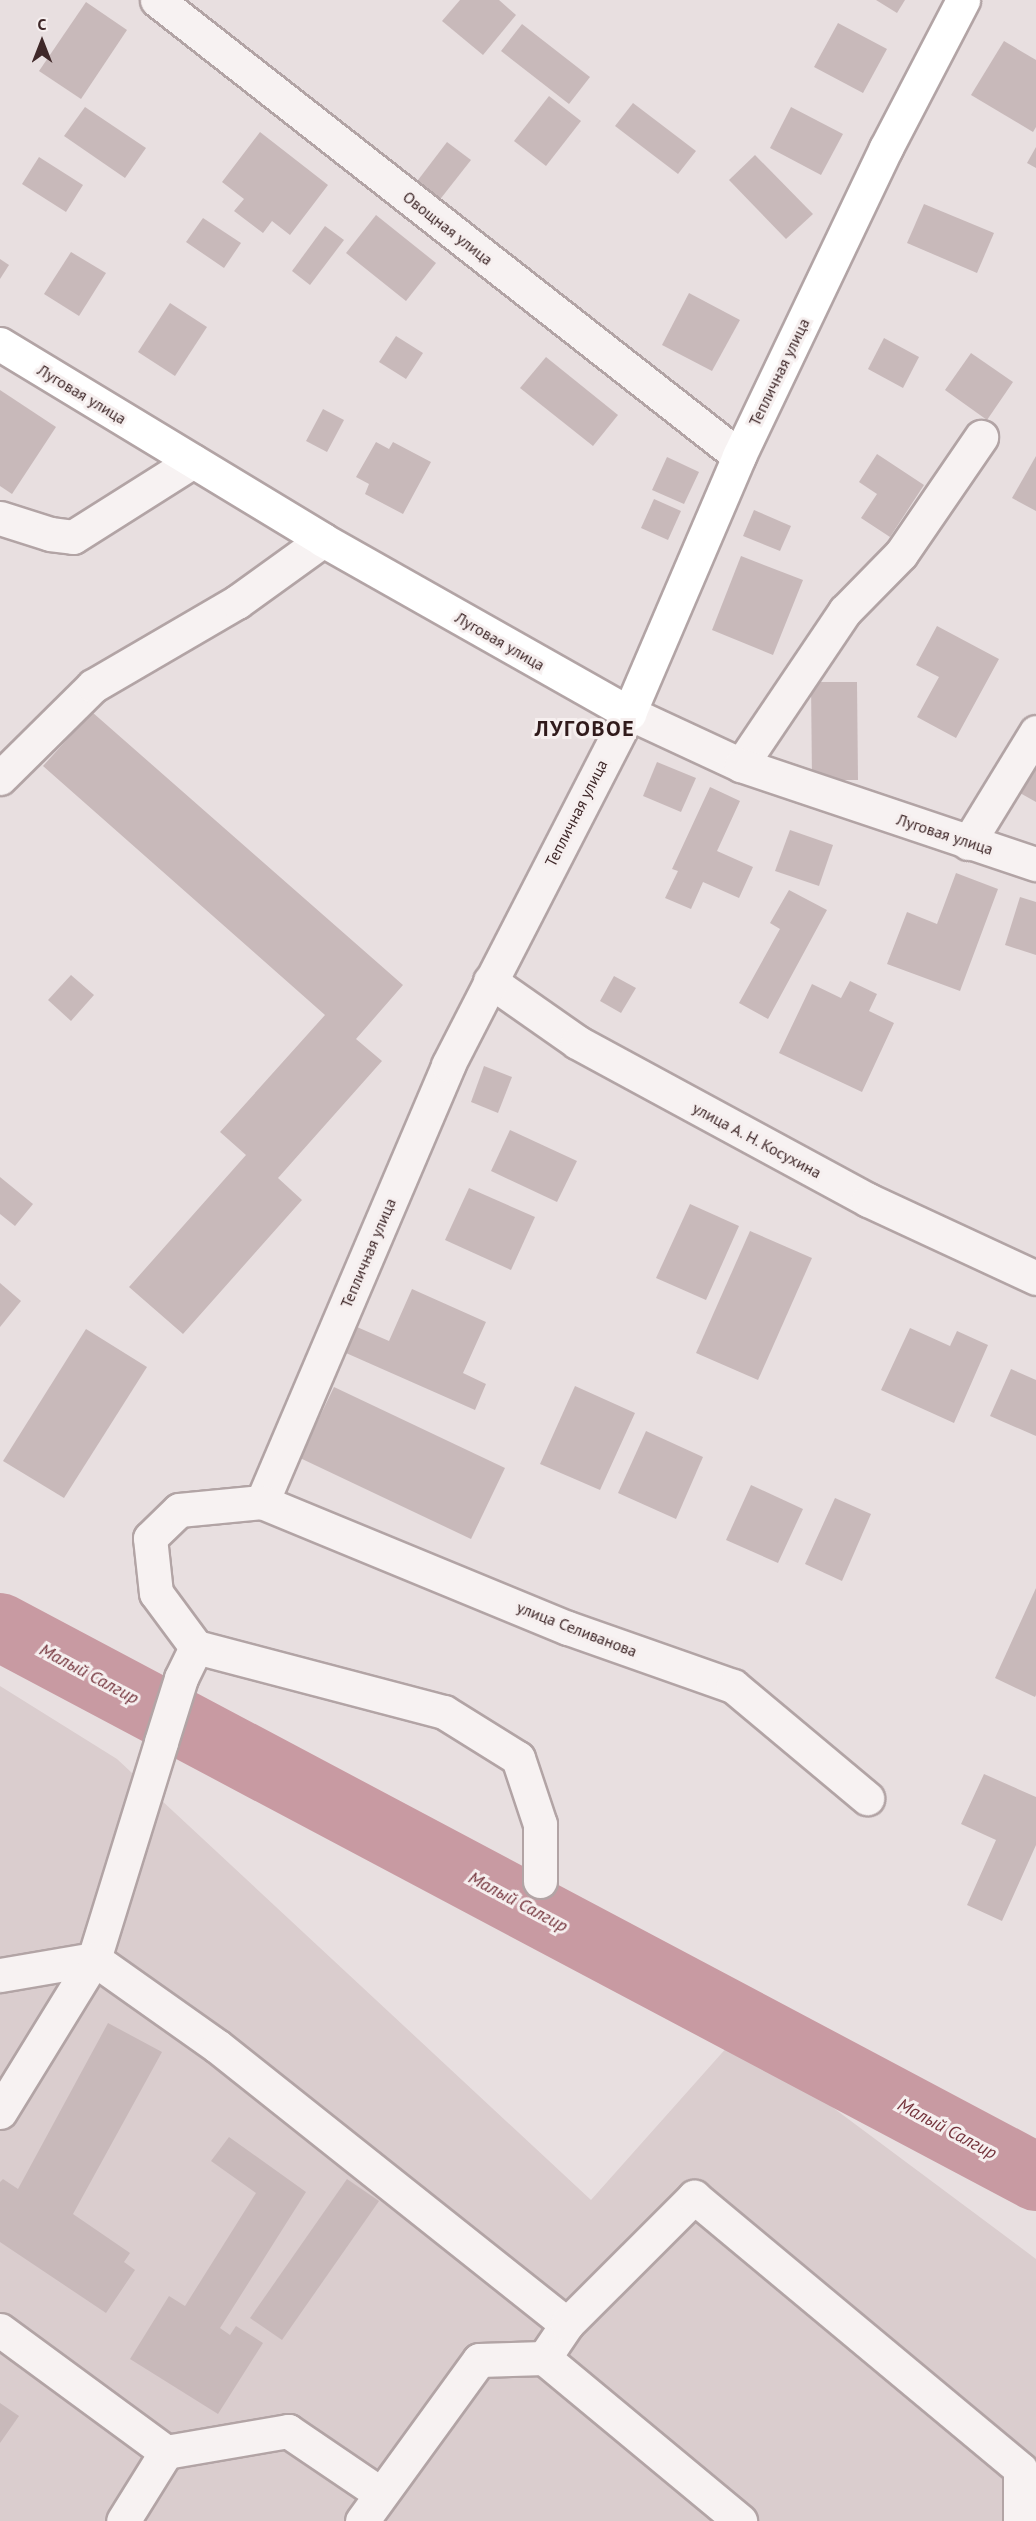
<!DOCTYPE html>
<html>
<head>
<meta charset="utf-8">
<style>
	body { margin:0 }
	#map { position:relative; width:1036px; height:2521px; overflow:hidden; background:#e8dfe0; font-family:"PT Sans",sans-serif }
	div>[style] { position:absolute }
	.built>* { inset:0; background:#dacdce }
	.river>* { height:68px; margin:-34px; padding:0 34px; transform-origin:34px; border-radius:34px; background:#c89aa2 }
	.building>* { inset:0; background:#c8b9ba }
	.roads { filter:drop-shadow(2px 0 #b2a4a5) drop-shadow(-2px 0 #b2a4a5) drop-shadow(0 2px #b2a4a5) drop-shadow(0 -2px #b2a4a5) }
	.minor>* { height:33px; margin:-16.5px; padding:0 16.5px; transform-origin:16.5px; border-radius:16.5px; background:#f7f2f2 }
	.major>* { height:33px; margin:-16.5px; padding:0 16.5px; transform-origin:16.5px; border-radius:16.5px; background:#fff }
	span { translate:-50% -50%; white-space:nowrap; text-align:center; line-height:1.15; -webkit-text-stroke:6px #f6efef; paint-order:stroke }
	.street-label { font-size:16px; color:#3f2829 }
	.water-label { font-size:18px; color:#73333b; font-style:italic }
	.district-label { font-size:22px; color:#301a1b; font-weight:700; letter-spacing:1.5px }
	.north { position:absolute; left:12px; top:12px; width:60px; height:60px; -webkit-text-stroke:4px #f6efef; paint-order:stroke; rotate:0deg; font-size:16px; font-weight:700; line-height:24px; text-align:center; color:#3f2829 }
	.north::after { content:''; display:block; margin:auto; width:21px; height:27px; background:#3f2829; clip-path:polygon(50% 0,100% 100%,50% 72%,0 100%) }
</style>
</head>
<body>
<div id="map">
	<div class="built">
		<i style="clip-path:polygon(0 1686px,117px 1759px,591px 2200px,737px 2036px,1036px 2259px,1036px 2521px,0 2521px)"></i>
	</div>
	<div class="river">
		<i style="left:0;top:1627px;width:1173px;rotate:27.96deg"></i>
	</div>
	<div class="building">
		<i style="clip-path:polygon(460px 0,499px 0,516px 15px,483px 55px,442px 21px)"></i>
		<i style="clip-path:polygon(876px 0,905px 0,897px 13px)"></i>
		<i style="clip-path:polygon(86px 2px,127px 30px,81px 99px,39px 71px)"></i>
		<i style="clip-path:polygon(838px 23px,887px 49px,863px 93px,814px 67px)"></i>
		<i style="clip-path:polygon(522px 24px,590px 77px,569px 104px,501px 51px)"></i>
		<i style="clip-path:polygon(1004px 41px,1036px 60px,1036px 127px,1033px 132px,971px 95px)"></i>
		<i style="clip-path:polygon(549px 96px,581px 121px,546px 166px,514px 141px)"></i>
		<i style="clip-path:polygon(633px 103px,696px 151px,678px 174px,615px 126px)"></i>
		<i style="clip-path:polygon(85px 107px,146px 148px,125px 178px,64px 136px)"></i>
		<i style="clip-path:polygon(791px 107px,843px 134px,821px 175px,770px 148px)"></i>
		<i style="clip-path:polygon(260px 132px,328px 185px,290px 235px,272px 221px,263px 233px,234px 211px,244px 199px,222px 182px)"></i>
		<i style="clip-path:polygon(447px 142px,471px 160px,438px 202px,415px 184px)"></i>
		<i style="clip-path:polygon(1036px 147px,1036px 168px,1027px 163px)"></i>
		<i style="clip-path:polygon(755px 155px,813px 214px,786px 239px,729px 180px)"></i>
		<i style="clip-path:polygon(39px 157px,83px 185px,66px 212px,22px 184px)"></i>
		<i style="clip-path:polygon(924px 204px,994px 233px,977px 273px,907px 243px)"></i>
		<i style="clip-path:polygon(376px 215px,436px 263px,406px 301px,346px 253px)"></i>
		<i style="clip-path:polygon(203px 218px,241px 243px,224px 268px,186px 242px)"></i>
		<i style="clip-path:polygon(325px 226px,344px 240px,310px 285px,292px 271px)"></i>
		<i style="clip-path:polygon(71px 252px,106px 273px,79px 316px,44px 294px)"></i>
		<i style="clip-path:polygon(0 259px,9px 265px,0 279px)"></i>
		<i style="clip-path:polygon(689px 293px,740px 320px,712px 371px,662px 345px)"></i>
		<i style="clip-path:polygon(170px 303px,207px 327px,175px 376px,138px 352px)"></i>
		<i style="clip-path:polygon(396px 336px,423px 353px,406px 379px,379px 362px)"></i>
		<i style="clip-path:polygon(884px 338px,919px 357px,903px 388px,868px 369px)"></i>
		<i style="clip-path:polygon(971px 353px,1013px 382px,987px 420px,945px 390px)"></i>
		<i style="clip-path:polygon(546px 357px,618px 415px,593px 446px,520px 388px)"></i>
		<i style="clip-path:polygon(0 390px,56px 427px,12px 494px,0 486px)"></i>
		<i style="clip-path:polygon(323px 409px,344px 420px,327px 452px,306px 441px)"></i>
		<i style="clip-path:polygon(376px 442px,389px 449px,393px 442px,431px 462px,403px 514px,365px 494px,369px 484px,356px 477px)"></i>
		<i style="clip-path:polygon(877px 454px,924px 485px,890px 537px,861px 518px,877px 494px,859px 482px)"></i>
		<i style="clip-path:polygon(1036px 456px,1036px 511px,1012px 498px)"></i>
		<i style="clip-path:polygon(667px 457px,699px 472px,684px 504px,652px 490px)"></i>
		<i style="clip-path:polygon(654px 499px,681px 511px,668px 540px,641px 528px)"></i>
		<i style="clip-path:polygon(754px 510px,791px 526px,780px 551px,743px 536px)"></i>
		<i style="clip-path:polygon(741px 556px,803px 580px,773px 655px,712px 630px)"></i>
		<i style="clip-path:polygon(937px 626px,999px 659px,956px 738px,917px 717px,939px 677px,916px 665px)"></i>
		<i style="clip-path:polygon(811px 682px,857px 682px,858px 780px,812px 780px)"></i>
		<i style="clip-path:polygon(92px 712px,403px 985px,356px 1039px,382px 1061px,278px 1178px,302px 1200px,183px 1334px,129px 1287px,246px 1155px,220px 1132px,325px 1015px,43px 766px)"></i>
		<i style="clip-path:polygon(657px 762px,696px 778px,681px 812px,643px 796px)"></i>
		<i style="clip-path:polygon(1036px 767px,1036px 802px,1020px 793px)"></i>
		<i style="clip-path:polygon(710px 787px,740px 801px,717px 851px,753px 867px,739px 898px,703px 882px,691px 909px,665px 898px,678px 871px,672px 869px)"></i>
		<i style="clip-path:polygon(790px 830px,833px 845px,819px 886px,775px 871px)"></i>
		<i style="clip-path:polygon(956px 873px,998px 889px,960px 991px,887px 964px,907px 912px,937px 924px)"></i>
		<i style="clip-path:polygon(789px 890px,827px 910px,768px 1019px,739px 1003px,780px 929px,770px 923px)"></i>
		<i style="clip-path:polygon(1020px 897px,1036px 902px,1036px 955px,1005px 945px)"></i>
		<i style="clip-path:polygon(71px 975px,94px 995px,71px 1021px,48px 1000px)"></i>
		<i style="clip-path:polygon(614px 976px,636px 988px,621px 1013px,600px 1001px)"></i>
		<i style="clip-path:polygon(850px 981px,877px 994px,869px 1011px,894px 1023px,862px 1092px,779px 1053px,812px 984px,841px 998px)"></i>
		<i style="clip-path:polygon(484px 1066px,512px 1077px,498px 1113px,471px 1102px)"></i>
		<i style="clip-path:polygon(510px 1130px,577px 1161px,557px 1202px,491px 1171px)"></i>
		<i style="clip-path:polygon(0 1177px,33px 1204px,15px 1226px,0 1214px)"></i>
		<i style="clip-path:polygon(469px 1188px,535px 1217px,511px 1270px,445px 1240px)"></i>
		<i style="clip-path:polygon(690px 1204px,739px 1226px,706px 1300px,656px 1278px)"></i>
		<i style="clip-path:polygon(750px 1231px,812px 1258px,758px 1380px,696px 1353px)"></i>
		<i style="clip-path:polygon(0 1283px,21px 1301px,0 1327px)"></i>
		<i style="clip-path:polygon(412px 1289px,486px 1322px,463px 1373px,486px 1384px,475px 1410px,346px 1353px,357px 1327px,389px 1341px)"></i>
		<i style="clip-path:polygon(910px 1328px,950px 1346px,957px 1331px,988px 1345px,954px 1423px,881px 1390px)"></i>
		<i style="clip-path:polygon(86px 1329px,147px 1367px,64px 1498px,3px 1461px)"></i>
		<i style="clip-path:polygon(1011px 1369px,1036px 1380px,1036px 1436px,990px 1416px)"></i>
		<i style="clip-path:polygon(575px 1386px,635px 1413px,600px 1490px,540px 1464px)"></i>
		<i style="clip-path:polygon(334px 1387px,505px 1468px,471px 1539px,300px 1458px)"></i>
		<i style="clip-path:polygon(646px 1431px,703px 1457px,676px 1519px,618px 1493px)"></i>
		<i style="clip-path:polygon(751px 1485px,803px 1509px,778px 1563px,726px 1540px)"></i>
		<i style="clip-path:polygon(835px 1498px,871px 1514px,842px 1581px,805px 1564px)"></i>
		<i style="clip-path:polygon(1036px 1588px,1036px 1695px,1035px 1697px,995px 1678px)"></i>
		<i style="clip-path:polygon(984px 1774px,1036px 1797px,1036px 1845px,1002px 1921px,967px 1905px,996px 1840px,961px 1824px)"></i>
		<i style="clip-path:polygon(108px 2023px,162px 2052px,73px 2214px,130px 2253px,124px 2262px,135px 2270px,106px 2313px,0 2242px,0 2182px,3px 2179px,18px 2189px)"></i>
		<i style="clip-path:polygon(229px 2137px,306px 2192px,220px 2328px,230px 2335px,236px 2326px,263px 2343px,218px 2414px,130px 2359px,169px 2296px,185px 2306px,256px 2193px,211px 2161px)"></i>
		<i style="clip-path:polygon(347px 2179px,379px 2201px,282px 2340px,250px 2318px)"></i>
		<i style="clip-path:polygon(0 2403px,19px 2416px,0 2443px)"></i>
	</div>
	<div class="roads">
		<div class="minor">
			<i style="left:157px;top:0;width:739px;rotate:38.08deg"></i>
			<i style="left:0;top:518px;width:52px;rotate:17.7deg"></i>
			<i style="left:50px;top:534px;width:23px;rotate:7deg"></i>
			<i style="left:73px;top:537px;width:142px;rotate:-32.3deg"></i>
			<i style="left:741px;top:765px;width:186px;rotate:-56deg"></i>
			<i style="left:845px;top:611px;width:80px;rotate:-45.5deg"></i>
			<i style="left:901px;top:554px;width:142px;rotate:-55.6deg"></i>
			<i style="left:0;top:778px;width:131px;rotate:-44.7deg"></i>
			<i style="left:93px;top:686px;width:167px;rotate:-30.3deg"></i>
			<i style="left:237px;top:602px;width:106px;rotate:-35.8deg"></i>
			<i style="left:968px;top:843px;width:130px;rotate:-58.5deg"></i>
			<i style="left:490px;top:981px;width:106px;rotate:35deg"></i>
			<i style="left:577px;top:1042px;width:331px;rotate:28.5deg"></i>
			<i style="left:868px;top:1200px;width:185px;rotate:24.9deg"></i>
			<i style="left:262px;top:1502px;width:475px;rotate:-66.9deg"></i>
			<i style="left:448px;top:1065px;width:396px;rotate:-62.8deg"></i>
			<i style="left:629px;top:713px;width:123px;rotate:24.9deg"></i>
			<i style="left:741px;top:765px;width:311px;rotate:18.6deg"></i>
			<i style="left:196px;top:1647px;width:256px;rotate:14.7deg"></i>
			<i style="left:444px;top:1712px;width:87px;rotate:31.9deg"></i>
			<i style="left:518px;top:1758px;width:70px;rotate:71.6deg"></i>
			<i style="left:540px;top:1824px;width:57px;rotate:90deg"></i>
			<i style="left:0;top:1975px;width:95px;rotate:-9.7deg"></i>
			<i style="left:94px;top:1959px;width:227px;rotate:-72.8deg"></i>
			<i style="left:161px;top:1742px;width:67px;rotate:-72.6deg"></i>
			<i style="left:181px;top:1678px;width:34px;rotate:-64deg"></i>
			<i style="left:196px;top:1647px;width:67px;rotate:-126.5deg"></i>
			<i style="left:156px;top:1593px;width:55px;rotate:-96.2deg"></i>
			<i style="left:150px;top:1538px;width:40px;rotate:-44deg"></i>
			<i style="left:179px;top:1510px;width:83px;rotate:-5.5deg"></i>
			<i style="left:262px;top:1502px;width:331px;rotate:22.4deg"></i>
			<i style="left:568px;top:1628px;width:175px;rotate:19.4deg"></i>
			<i style="left:733px;top:1686px;width:175px;rotate:39.9deg"></i>
			<i style="left:0;top:2112px;width:180px;rotate:-58.4deg"></i>
			<i style="left:94px;top:1959px;width:151px;rotate:35.3deg"></i>
			<i style="left:217px;top:2046px;width:447px;rotate:38.5deg"></i>
			<i style="left:567px;top:2324px;width:41px;rotate:124.1deg"></i>
			<i style="left:567px;top:2324px;width:180px;rotate:-45deg"></i>
			<i style="left:694px;top:2197px;width:425px;rotate:39.8deg"></i>
			<i style="left:1020px;top:2469px;width:52px;rotate:90deg"></i>
			<i style="left:0;top:2330px;width:206px;rotate:36.3deg"></i>
			<i style="left:166px;top:2452px;width:81px;rotate:121.9deg"></i>
			<i style="left:166px;top:2452px;width:124px;rotate:-9.8deg"></i>
			<i style="left:288px;top:2431px;width:112px;rotate:34.1deg"></i>
			<i style="left:362px;top:2521px;width:199px;rotate:-54deg"></i>
			<i style="left:479px;top:2360px;width:65px;rotate:-1.8deg"></i>
			<i style="left:544px;top:2358px;width:255px;rotate:39.7deg"></i>
		</div>
		<div class="major">
			<i style="left:0;top:344px;width:378px;rotate:31.2deg"></i>
			<i style="left:323px;top:540px;width:352px;rotate:29.5deg"></i>
			<i style="left:629px;top:713px;width:280px;rotate:-66.8deg"></i>
			<i style="left:739px;top:456px;width:341px;rotate:-64.5deg"></i>
			<i style="left:886px;top:148px;width:167px;rotate:-62.5deg"></i>
		</div>
	</div>
	<div class="street-label">
		<span style="left:448px;top:228px;rotate:38deg">Овощная улица</span>
		<span style="left:779px;top:372px;rotate:-64deg">Тепличная улица</span>
		<span style="left:82px;top:394px;rotate:31deg">Луговая улица</span>
		<span style="left:500px;top:641px;rotate:30deg">Луговая улица</span>
		<span style="left:576px;top:813px;rotate:-63deg">Тепличная улица</span>
		<span style="left:945px;top:834px;rotate:18deg">Луговая улица</span>
		<span style="left:757px;top:1140px;rotate:28deg">улица А. Н. Косухина</span>
		<span style="left:368px;top:1253px;rotate:-67deg">Тепличная улица</span>
		<span style="left:577px;top:1629px;rotate:21deg">улица Селиванова</span>
	</div>
	<div class="water-label">
		<span style="left:89px;top:1674px;rotate:28deg">Малый Салгир</span>
		<span style="left:518px;top:1902px;rotate:28deg">Малый Салгир</span>
		<span style="left:947px;top:2129px;rotate:28deg">Малый Салгир</span>
	</div>
	<div class="district-label">
		<span style="left:585px;top:729px">ЛУГОВОЕ</span>
	</div>
	<div class="north">С</div>
</div>
</body>
</html>
